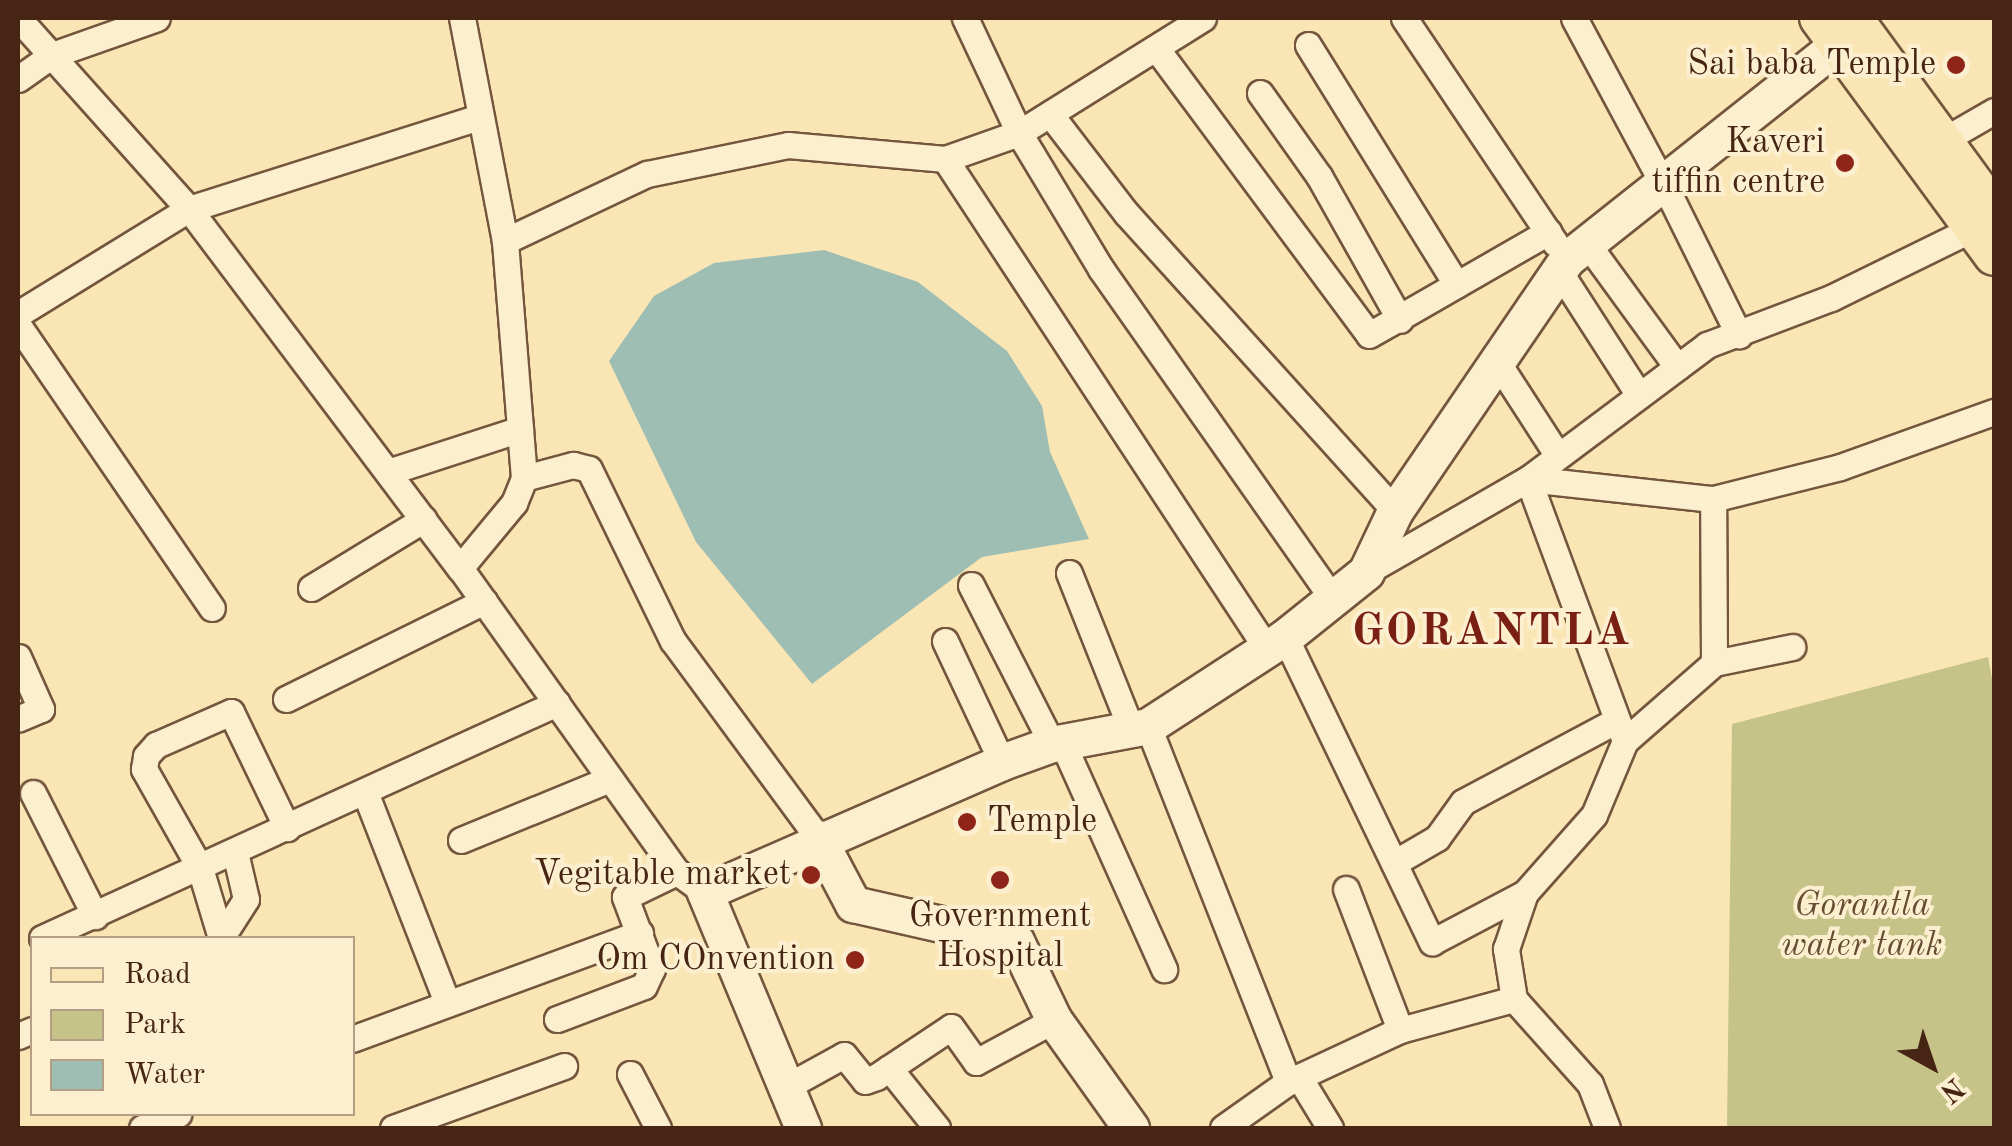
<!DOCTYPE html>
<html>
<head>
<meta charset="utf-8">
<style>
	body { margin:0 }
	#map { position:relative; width:2012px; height:1146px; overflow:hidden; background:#fae6b5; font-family:"Old Standard TT",serif }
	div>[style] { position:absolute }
	.green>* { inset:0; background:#c5c388 }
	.water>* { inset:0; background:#9fbeb3 }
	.roads { filter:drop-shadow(2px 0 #74553d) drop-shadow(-2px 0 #74553d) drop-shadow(0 2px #74553d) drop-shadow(0 -2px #74553d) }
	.street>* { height:25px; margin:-12.5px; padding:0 12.5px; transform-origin:12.5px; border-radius:12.5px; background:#fcefcf }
	.secondary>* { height:35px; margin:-17.5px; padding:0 17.5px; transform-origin:17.5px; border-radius:17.5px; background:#fcefcf }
	.primary>* { height:38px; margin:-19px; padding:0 19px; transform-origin:19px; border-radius:19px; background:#fae6b5 }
	.dots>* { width:28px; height:28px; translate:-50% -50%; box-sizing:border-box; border:5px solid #fcefcf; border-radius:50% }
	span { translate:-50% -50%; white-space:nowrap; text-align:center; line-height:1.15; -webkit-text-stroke:8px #fcefcf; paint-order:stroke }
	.poi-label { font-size:35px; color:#472515 }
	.right { translate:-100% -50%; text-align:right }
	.left { translate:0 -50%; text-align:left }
	.park-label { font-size:35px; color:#664c32; font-style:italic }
	.district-label { font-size:45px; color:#7a1f14; font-weight:700; letter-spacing:2.5px }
	.frame { position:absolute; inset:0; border:20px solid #472515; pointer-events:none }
	.legend { position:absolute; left:30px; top:936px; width:325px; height:180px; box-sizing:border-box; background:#fcefcf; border:2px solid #b49e85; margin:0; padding:12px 18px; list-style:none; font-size:30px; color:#472515 }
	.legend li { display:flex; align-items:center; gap:20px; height:50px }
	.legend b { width:50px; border:2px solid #b49e85 }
	.north { position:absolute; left:1882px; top:1016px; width:100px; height:100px; -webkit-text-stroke:8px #fcefcf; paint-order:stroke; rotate:140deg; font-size:28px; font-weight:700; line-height:40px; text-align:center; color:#472515 }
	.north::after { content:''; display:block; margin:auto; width:35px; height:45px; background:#472515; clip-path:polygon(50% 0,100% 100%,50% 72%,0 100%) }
</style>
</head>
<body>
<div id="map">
	<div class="green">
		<i style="clip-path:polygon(1988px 657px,1994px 690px,1994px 1128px,1727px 1128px,1732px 724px)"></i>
	</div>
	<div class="water">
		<i style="clip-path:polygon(824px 250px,918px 282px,1007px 351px,1042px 406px,1050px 452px,1089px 539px,982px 557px,812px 684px,696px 542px,609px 361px,654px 296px,714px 263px)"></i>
	</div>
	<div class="roads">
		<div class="street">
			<i style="left:18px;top:18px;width:256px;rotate:48.2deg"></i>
			<i style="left:189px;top:209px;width:450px;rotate:53deg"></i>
			<i style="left:460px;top:568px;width:374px;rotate:54.5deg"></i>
			<i style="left:677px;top:872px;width:34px;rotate:36deg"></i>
			<i style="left:965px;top:18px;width:127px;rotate:64.8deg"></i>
			<i style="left:1019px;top:133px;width:159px;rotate:58.9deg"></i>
			<i style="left:1101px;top:269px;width:403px;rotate:54.9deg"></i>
			<i style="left:1404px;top:18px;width:271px;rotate:56.1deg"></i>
			<i style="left:1574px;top:18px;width:174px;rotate:61.8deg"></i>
			<i style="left:1308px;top:45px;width:282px;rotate:58.2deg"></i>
			<i style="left:1156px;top:48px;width:357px;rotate:53.4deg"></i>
			<i style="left:1369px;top:335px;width:207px;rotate:-29.9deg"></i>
			<i style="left:18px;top:79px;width:42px;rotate:-35.2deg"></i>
			<i style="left:52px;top:55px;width:111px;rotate:-19.4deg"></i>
			<i style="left:1260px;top:93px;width:102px;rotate:54.6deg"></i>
			<i style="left:1319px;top:176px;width:165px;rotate:60.6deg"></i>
			<i style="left:1050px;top:114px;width:125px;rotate:52.5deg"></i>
			<i style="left:1126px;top:213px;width:401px;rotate:47.9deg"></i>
			<i style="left:1942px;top:141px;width:60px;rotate:-30deg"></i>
			<i style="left:945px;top:159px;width:586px;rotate:56.69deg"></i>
			<i style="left:1664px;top:184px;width:169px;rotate:63.6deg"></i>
			<i style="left:505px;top:241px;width:157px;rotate:-25.3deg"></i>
			<i style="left:647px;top:174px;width:144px;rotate:-11.6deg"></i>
			<i style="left:788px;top:145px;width:158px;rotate:5.1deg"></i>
			<i style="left:945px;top:159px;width:78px;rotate:-19.4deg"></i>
			<i style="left:1019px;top:133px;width:217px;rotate:-32deg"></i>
			<i style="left:1586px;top:242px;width:155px;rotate:53.9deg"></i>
			<i style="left:1559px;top:271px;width:148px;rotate:57.2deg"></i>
			<i style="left:18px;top:314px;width:201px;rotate:-31.6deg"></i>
			<i style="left:189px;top:209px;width:304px;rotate:-17.6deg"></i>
			<i style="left:18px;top:325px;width:343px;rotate:55.6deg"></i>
			<i style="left:1496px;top:360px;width:114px;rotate:57.1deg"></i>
			<i style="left:388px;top:472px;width:139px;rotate:-18deg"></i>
			<i style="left:524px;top:478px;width:51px;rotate:-14.9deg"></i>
			<i style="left:573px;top:465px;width:16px;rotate:14deg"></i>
			<i style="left:589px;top:469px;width:191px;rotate:64deg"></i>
			<i style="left:673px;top:641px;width:245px;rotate:53.6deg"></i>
			<i style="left:460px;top:568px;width:85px;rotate:-50.3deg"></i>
			<i style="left:514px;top:503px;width:27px;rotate:-68deg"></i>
			<i style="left:524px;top:478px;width:238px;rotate:-94.6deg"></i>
			<i style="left:505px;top:241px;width:227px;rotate:-100.9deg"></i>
			<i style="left:1366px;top:572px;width:187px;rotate:-29.9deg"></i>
			<i style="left:1528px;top:479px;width:224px;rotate:-36.8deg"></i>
			<i style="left:1707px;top:345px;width:133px;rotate:-20.8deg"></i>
			<i style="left:1831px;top:298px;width:159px;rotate:-26.1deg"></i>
			<i style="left:1069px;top:573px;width:168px;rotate:68.3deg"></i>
			<i style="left:971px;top:585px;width:178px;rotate:63deg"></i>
			<i style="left:311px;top:588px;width:132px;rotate:-31.4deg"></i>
			<i style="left:1285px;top:637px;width:339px;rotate:64.3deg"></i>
			<i style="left:1432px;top:942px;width:105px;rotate:-27.8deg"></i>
			<i style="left:945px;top:641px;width:134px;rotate:64.8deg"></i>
			<i style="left:18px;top:657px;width:57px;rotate:66.1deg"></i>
			<i style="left:41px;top:709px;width:25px;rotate:157deg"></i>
			<i style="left:1714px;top:663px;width:80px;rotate:-11.6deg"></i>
			<i style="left:286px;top:699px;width:221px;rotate:-26.3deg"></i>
			<i style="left:1148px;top:726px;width:383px;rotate:68.5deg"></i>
			<i style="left:1625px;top:741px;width:279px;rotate:-110.3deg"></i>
			<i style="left:1528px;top:479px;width:186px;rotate:6.2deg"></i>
			<i style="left:1713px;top:499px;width:131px;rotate:-14.1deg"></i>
			<i style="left:1840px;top:467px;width:164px;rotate:-19.7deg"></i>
			<i style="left:1063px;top:744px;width:247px;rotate:65.8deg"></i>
			<i style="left:365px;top:792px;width:225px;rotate:68.7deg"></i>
			<i style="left:33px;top:793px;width:138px;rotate:63.2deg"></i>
			<i style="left:461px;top:840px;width:161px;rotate:-22.3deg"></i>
			<i style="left:1394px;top:863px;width:50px;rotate:-30.2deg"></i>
			<i style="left:1437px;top:838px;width:44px;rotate:-54.2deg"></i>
			<i style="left:1463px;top:802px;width:174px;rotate:-28deg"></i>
			<i style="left:1346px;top:889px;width:151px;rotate:69deg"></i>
			<i style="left:42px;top:938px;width:566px;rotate:-24.53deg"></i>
			<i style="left:221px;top:938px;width:73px;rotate:-106.7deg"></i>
			<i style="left:200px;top:868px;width:114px;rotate:-119.5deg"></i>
			<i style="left:144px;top:769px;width:13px;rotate:-81deg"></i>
			<i style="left:146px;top:756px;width:15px;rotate:-48deg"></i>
			<i style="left:156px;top:745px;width:82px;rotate:-23.7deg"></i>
			<i style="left:231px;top:712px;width:129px;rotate:64.2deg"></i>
			<i style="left:221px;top:938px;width:46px;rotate:-57.3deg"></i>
			<i style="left:246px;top:899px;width:48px;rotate:-103.2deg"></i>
			<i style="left:1514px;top:999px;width:114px;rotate:48.2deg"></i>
			<i style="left:1590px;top:1084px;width:47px;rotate:68.9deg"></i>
			<i style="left:557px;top:1019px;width:93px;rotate:-20.8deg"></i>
			<i style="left:644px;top:986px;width:19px;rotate:-65deg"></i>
			<i style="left:652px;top:969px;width:77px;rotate:-110.6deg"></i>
			<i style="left:625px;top:897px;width:58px;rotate:-25.7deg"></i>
			<i style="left:18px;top:1036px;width:15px;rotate:-23deg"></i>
			<i style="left:352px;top:1039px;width:307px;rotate:-20.2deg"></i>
			<i style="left:889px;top:1068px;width:77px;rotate:51.3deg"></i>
			<i style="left:630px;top:1074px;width:61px;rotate:62.6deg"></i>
			<i style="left:1299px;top:1077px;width:60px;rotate:58.7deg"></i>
			<i style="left:786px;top:1087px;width:66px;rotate:-28.9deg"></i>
			<i style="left:844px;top:1055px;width:33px;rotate:51deg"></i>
			<i style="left:865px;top:1081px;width:12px;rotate:-20deg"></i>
			<i style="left:876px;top:1077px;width:90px;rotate:-33.7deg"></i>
			<i style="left:951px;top:1027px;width:43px;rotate:54.5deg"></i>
			<i style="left:976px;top:1062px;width:89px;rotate:-28.3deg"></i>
			<i style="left:142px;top:1128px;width:39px;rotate:-21deg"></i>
			<i style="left:393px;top:1128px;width:182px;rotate:-19.9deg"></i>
			<i style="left:1223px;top:1128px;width:80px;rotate:-35.3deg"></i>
			<i style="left:1288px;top:1082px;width:123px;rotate:-24.9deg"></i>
			<i style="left:1400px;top:1030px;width:118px;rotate:-15.2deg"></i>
			<i style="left:1514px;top:999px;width:51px;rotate:-99.1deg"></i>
			<i style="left:1506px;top:949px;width:59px;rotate:-71.3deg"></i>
			<i style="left:1525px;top:893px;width:104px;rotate:-48.5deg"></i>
			<i style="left:1594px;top:815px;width:80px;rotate:-67.3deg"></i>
			<i style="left:1625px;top:741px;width:118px;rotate:-41.2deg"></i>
			<i style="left:1714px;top:663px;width:164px;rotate:-90.3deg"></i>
		</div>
		<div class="secondary">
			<i style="left:818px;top:838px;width:75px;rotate:62.1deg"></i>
			<i style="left:853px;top:904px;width:167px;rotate:12.8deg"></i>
			<i style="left:1016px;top:941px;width:88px;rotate:64.3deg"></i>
			<i style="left:1054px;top:1020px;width:133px;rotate:54.5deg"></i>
			<i style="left:803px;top:1128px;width:256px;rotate:-112.6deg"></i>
			<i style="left:705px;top:892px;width:324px;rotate:-23.6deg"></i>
			<i style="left:1002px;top:762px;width:53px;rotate:-19.8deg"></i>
			<i style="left:1052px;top:744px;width:98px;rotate:-10.6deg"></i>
			<i style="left:1148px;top:726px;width:163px;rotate:-33deg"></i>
			<i style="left:1285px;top:637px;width:104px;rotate:-38.7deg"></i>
			<i style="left:1366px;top:572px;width:68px;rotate:-64.6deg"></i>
			<i style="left:1395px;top:511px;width:305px;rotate:-55.7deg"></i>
			<i style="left:1567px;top:259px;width:375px;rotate:-38.4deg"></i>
		</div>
		<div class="primary">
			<i style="left:1819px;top:18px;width:295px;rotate:53.7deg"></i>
			<i style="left:1853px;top:18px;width:239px;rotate:53.8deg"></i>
		</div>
	</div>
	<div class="dots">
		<i style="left:1956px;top:65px;background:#8f2418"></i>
		<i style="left:1845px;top:163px;background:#8f2418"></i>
		<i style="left:967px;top:822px;background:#8f2418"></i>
		<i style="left:811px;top:875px;background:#8f2418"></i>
		<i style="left:1000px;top:880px;background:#8f2418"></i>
		<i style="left:855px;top:960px;background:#8f2418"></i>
	</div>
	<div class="poi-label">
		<span class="right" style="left:1936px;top:65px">Sai baba Temple</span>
		<span class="right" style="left:1825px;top:163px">Kaveri<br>tiffin centre</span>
		<span class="left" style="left:987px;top:822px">Temple</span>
		<span class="right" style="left:791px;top:875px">Vegitable market</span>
		<span style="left:1000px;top:937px">Government<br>Hospital</span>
		<span class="right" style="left:835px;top:960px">Om COnvention</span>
	</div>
	<div class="park-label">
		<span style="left:1862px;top:926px">Gorantla<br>water tank</span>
	</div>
	<div class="district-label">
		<span style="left:1492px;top:633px">GORANTLA</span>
	</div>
	<div class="frame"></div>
	<ul class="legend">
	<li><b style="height:12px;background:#fae6b5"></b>Road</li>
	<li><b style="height:28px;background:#c5c388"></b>Park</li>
	<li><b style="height:28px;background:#9fbeb3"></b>Water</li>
	</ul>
	<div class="north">N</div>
</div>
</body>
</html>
